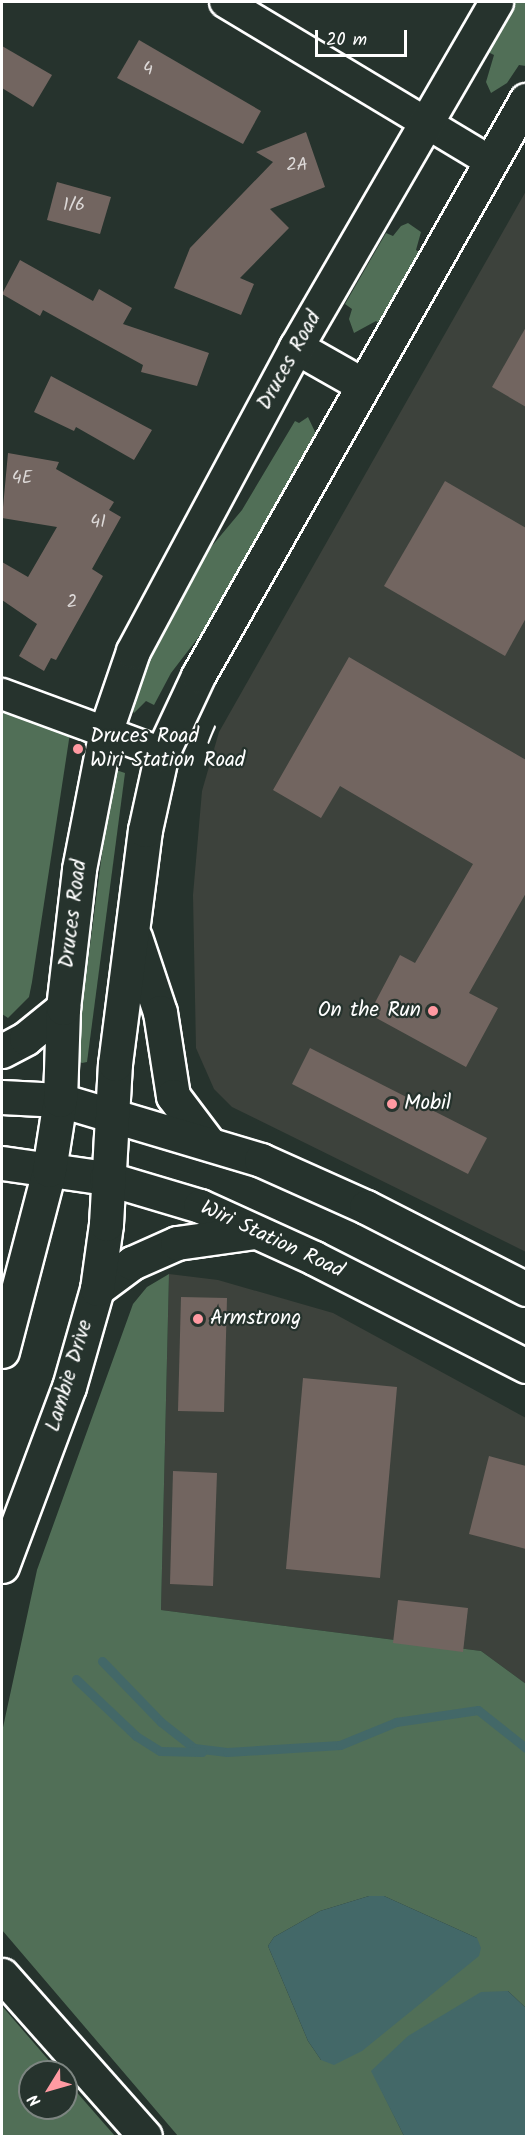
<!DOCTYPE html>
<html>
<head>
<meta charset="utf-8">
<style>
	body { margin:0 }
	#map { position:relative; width:528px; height:2138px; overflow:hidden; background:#26332d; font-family:Kalam,sans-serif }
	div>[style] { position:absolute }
	.built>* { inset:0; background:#3d423c }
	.green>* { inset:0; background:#516f57 }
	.water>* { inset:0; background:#436868 }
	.stream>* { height:9px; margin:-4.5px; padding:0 4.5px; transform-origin:4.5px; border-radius:4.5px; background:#436868 }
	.building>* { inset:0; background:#726560 }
	.roads { filter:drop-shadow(2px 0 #fff) drop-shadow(-2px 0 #fff) drop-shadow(0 2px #fff) drop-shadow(0 -2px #fff) }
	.minor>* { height:30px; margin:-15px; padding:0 15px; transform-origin:15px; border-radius:15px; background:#26332d }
	.major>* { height:33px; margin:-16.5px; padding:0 16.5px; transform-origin:16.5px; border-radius:16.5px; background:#26332d }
	.highway>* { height:33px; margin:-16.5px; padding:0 16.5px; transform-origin:16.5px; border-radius:16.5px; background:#26332d }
	.dots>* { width:16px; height:16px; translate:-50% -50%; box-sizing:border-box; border:3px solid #26332d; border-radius:50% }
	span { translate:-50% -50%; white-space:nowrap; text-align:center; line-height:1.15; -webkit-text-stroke:4.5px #26332d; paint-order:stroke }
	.number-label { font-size:18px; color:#dcd8d7 }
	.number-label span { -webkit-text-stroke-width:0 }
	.street-label { font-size:21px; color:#fff }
	.poi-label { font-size:21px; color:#fff }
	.left { translate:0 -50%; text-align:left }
	.right { translate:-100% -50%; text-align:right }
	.frame { position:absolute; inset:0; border:3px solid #fff; pointer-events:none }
	.north { position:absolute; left:18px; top:2060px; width:60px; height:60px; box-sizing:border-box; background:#26332d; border:2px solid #7d8581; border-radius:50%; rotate:233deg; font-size:16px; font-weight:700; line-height:24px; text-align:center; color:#fff }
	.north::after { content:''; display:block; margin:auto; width:21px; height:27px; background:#ff9aa2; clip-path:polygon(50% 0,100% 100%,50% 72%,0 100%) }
	.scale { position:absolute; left:315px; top:30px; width:92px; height:27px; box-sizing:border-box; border:3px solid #fff; border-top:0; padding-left:8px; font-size:18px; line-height:21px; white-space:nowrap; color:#fff; -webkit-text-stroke:4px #26332d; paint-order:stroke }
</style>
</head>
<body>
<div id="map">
	<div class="built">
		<i style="clip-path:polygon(526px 191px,526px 1252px,232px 1107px,214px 1089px,196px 1048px,193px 895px,202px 791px,219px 732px)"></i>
		<i style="clip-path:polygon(169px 1274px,218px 1280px,333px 1313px,526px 1418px,526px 1684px,481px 1651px,161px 1610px)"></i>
	</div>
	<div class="green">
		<i style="clip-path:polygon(515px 2px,526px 2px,526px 66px,519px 65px,507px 83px,491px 93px,486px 82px,494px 55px,486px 51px)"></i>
		<i style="clip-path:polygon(408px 223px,421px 232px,416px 250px,420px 253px,379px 323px,376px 321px,354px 333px,349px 319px,352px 309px,345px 304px,386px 233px,393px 236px,401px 226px)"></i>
		<i style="clip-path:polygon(308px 417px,316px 434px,312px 442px,214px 617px,171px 673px,154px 705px,146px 701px,134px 713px,131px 708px,136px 697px,129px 694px,191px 571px,242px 510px,295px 421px,299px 423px)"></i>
		<i style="clip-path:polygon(2px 708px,70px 733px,32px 982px,29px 997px,8px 1018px,2px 1014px)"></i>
		<i style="clip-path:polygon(113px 769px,125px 773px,87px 1062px,82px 1063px,76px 1060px,79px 1030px)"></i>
		<i style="clip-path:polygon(evenodd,169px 1274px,161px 1610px,481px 1651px,526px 1684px,526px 2008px,508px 1991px,372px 2071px,404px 2136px,178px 2136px,2px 1930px,2px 1732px,37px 1570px,133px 1304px,147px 1287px,169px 1274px,369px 1896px,384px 1896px,477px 1938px,321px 2060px,308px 2041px,268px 1946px,274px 1937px,320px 1911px,369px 1896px)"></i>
		<i style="clip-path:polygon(2px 2006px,59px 2072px,30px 2072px,30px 2108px,66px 2108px,66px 2080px,115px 2136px,2px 2136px)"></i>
	</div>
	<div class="water">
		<i style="clip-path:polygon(369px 1896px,384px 1896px,477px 1938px,481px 1948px,479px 1956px,362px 2051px,334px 2065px,321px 2060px,308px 2041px,268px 1946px,274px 1937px,320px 1911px)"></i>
		<i style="clip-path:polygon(508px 1991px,526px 2008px,526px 2136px,404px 2136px,371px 2071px,408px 2036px,481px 1992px)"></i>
	</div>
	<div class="stream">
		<i style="left:102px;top:1661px;width:85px;rotate:46deg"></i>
		<i style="left:161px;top:1722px;width:42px;rotate:38.2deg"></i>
		<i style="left:194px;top:1748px;width:33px;rotate:7deg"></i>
		<i style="left:227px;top:1752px;width:113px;rotate:-3.5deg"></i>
		<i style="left:340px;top:1745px;width:61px;rotate:-22.3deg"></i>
		<i style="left:396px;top:1722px;width:83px;rotate:-8.3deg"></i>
		<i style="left:478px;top:1710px;width:61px;rotate:38.4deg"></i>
		<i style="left:76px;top:1679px;width:83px;rotate:43.5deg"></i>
		<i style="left:136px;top:1736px;width:28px;rotate:32deg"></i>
		<i style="left:160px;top:1751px;width:42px;rotate:1.4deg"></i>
	</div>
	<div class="building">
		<i style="clip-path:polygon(139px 40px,261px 111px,243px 144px,117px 78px)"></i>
		<i style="clip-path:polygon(2px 46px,52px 75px,33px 107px,2px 88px)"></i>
		<i style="clip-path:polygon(306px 132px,325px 187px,270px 209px,289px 228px,240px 278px,254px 284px,241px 315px,174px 288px,190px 248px,273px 162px,256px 152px)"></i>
		<i style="clip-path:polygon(57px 182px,111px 197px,100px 234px,47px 220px)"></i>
		<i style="clip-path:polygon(20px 260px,93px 301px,99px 289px,132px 308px,123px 324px,209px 353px,197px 386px,141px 372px,143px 365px,43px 310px,40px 316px,2px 294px)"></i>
		<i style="clip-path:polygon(526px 327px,526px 407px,492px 387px)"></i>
		<i style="clip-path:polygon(51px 376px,152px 430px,134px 460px,76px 427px,74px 431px,34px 412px)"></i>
		<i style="clip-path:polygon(8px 453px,59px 462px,56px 469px,114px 502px,109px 510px,121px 517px,92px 569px,103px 576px,56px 660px,51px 658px,44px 671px,19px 656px,37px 624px,2px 600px,2px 562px,28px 577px,57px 527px,2px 518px)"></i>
		<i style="clip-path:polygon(445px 481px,526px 528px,526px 618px,505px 656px,384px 586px)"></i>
		<i style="clip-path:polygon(349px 657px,526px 760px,526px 893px,469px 993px,498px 1008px,466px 1067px,369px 1014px,400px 955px,415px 963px,473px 864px,340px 786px,321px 818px,273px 790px)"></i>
		<i style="clip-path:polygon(310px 1048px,487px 1138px,468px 1174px,292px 1084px)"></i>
		<i style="clip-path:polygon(181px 1297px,227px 1298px,224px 1412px,178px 1411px)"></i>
		<i style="clip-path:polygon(303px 1378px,397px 1387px,380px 1578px,286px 1569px)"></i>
		<i style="clip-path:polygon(489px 1456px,526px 1466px,526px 1549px,469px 1534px)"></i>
		<i style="clip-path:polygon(173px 1471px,217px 1473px,213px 1586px,170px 1584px)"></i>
		<i style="clip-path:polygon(398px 1600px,468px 1608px,463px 1652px,393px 1643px)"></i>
	</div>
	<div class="roads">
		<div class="minor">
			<i style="left:225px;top:2px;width:310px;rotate:31deg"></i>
			<i style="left:2px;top:694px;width:171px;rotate:20.2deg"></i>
		</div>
		<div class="major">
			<i style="left:296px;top:347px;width:77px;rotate:29.6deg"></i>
			<i style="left:135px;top:937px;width:79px;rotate:71.6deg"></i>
			<i style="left:160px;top:1012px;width:85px;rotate:81.2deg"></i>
			<i style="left:173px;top:1096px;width:56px;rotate:52.9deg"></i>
			<i style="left:2px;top:1051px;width:27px;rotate:-28deg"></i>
			<i style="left:26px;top:1038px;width:48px;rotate:-39deg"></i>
			<i style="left:2px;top:1097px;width:58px;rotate:3deg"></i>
			<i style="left:60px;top:1100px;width:210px;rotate:16.6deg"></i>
			<i style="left:261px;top:1160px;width:115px;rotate:24.1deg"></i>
			<i style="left:366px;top:1207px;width:180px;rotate:27.1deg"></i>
			<i style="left:2px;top:1163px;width:105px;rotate:8.2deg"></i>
			<i style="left:106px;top:1178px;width:98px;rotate:16.6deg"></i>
			<i style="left:200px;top:1206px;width:125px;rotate:24.5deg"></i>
			<i style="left:314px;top:1258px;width:238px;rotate:27deg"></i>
			<i style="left:97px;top:1289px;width:44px;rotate:-36.6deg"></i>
			<i style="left:132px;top:1263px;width:49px;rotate:-24deg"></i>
			<i style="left:177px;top:1243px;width:79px;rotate:-8deg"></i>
			<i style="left:2px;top:1351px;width:187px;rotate:-75.4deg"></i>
			<i style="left:49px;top:1170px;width:71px;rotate:-81.1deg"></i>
			<i style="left:60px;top:1100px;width:92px;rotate:-88.1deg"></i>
			<i style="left:63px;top:1008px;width:140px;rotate:-83.4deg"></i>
			<i style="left:79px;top:869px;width:142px;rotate:-79deg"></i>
			<i style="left:106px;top:730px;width:83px;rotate:-71.1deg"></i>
			<i style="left:133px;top:651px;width:345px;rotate:-61.8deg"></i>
			<i style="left:296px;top:347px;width:399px;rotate:-59.9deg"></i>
			<i style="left:2px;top:1566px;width:191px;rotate:-69.5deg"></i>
			<i style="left:69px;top:1387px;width:102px;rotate:-74.1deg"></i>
			<i style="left:97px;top:1289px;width:66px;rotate:-82.1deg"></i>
			<i style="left:106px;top:1224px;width:160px;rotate:-86.8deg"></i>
			<i style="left:115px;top:1064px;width:236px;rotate:-82.7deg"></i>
			<i style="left:145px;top:830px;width:79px;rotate:-77.6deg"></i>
			<i style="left:162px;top:753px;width:85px;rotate:-64.9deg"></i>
			<i style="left:198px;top:676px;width:663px;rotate:-60.34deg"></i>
		</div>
		<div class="highway">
			<i style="left:2px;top:1975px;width:215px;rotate:48.4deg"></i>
		</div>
	</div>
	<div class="dots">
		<i style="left:78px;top:749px;background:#ff9aa2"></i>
		<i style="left:433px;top:1011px;background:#ff9aa2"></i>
		<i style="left:392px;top:1104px;background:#ff9aa2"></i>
		<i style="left:198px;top:1319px;background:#ff9aa2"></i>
	</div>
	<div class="number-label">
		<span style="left:148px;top:70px">4</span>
		<span style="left:297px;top:166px">2A</span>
		<span style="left:74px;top:206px">1/6</span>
		<span style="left:22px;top:479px">4E</span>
		<span style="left:98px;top:523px">4I</span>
		<span style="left:72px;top:603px">2</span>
	</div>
	<div class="street-label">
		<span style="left:290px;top:361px;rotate:-61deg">Druces Road</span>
		<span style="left:74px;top:914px;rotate:-83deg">Druces Road</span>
		<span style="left:272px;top:1240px;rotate:25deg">Wiri Station Road</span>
		<span style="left:70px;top:1376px;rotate:-73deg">Lambie Drive</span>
	</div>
	<div class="poi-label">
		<span class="left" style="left:90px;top:749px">Druces Road /<br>Wiri Station Road</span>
		<span class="right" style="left:421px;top:1011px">On the Run</span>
		<span class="left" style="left:404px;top:1104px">Mobil</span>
		<span class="left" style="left:210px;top:1319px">Armstrong</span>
	</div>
	<div class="frame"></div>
	<div class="north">N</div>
	<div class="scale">20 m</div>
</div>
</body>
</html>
